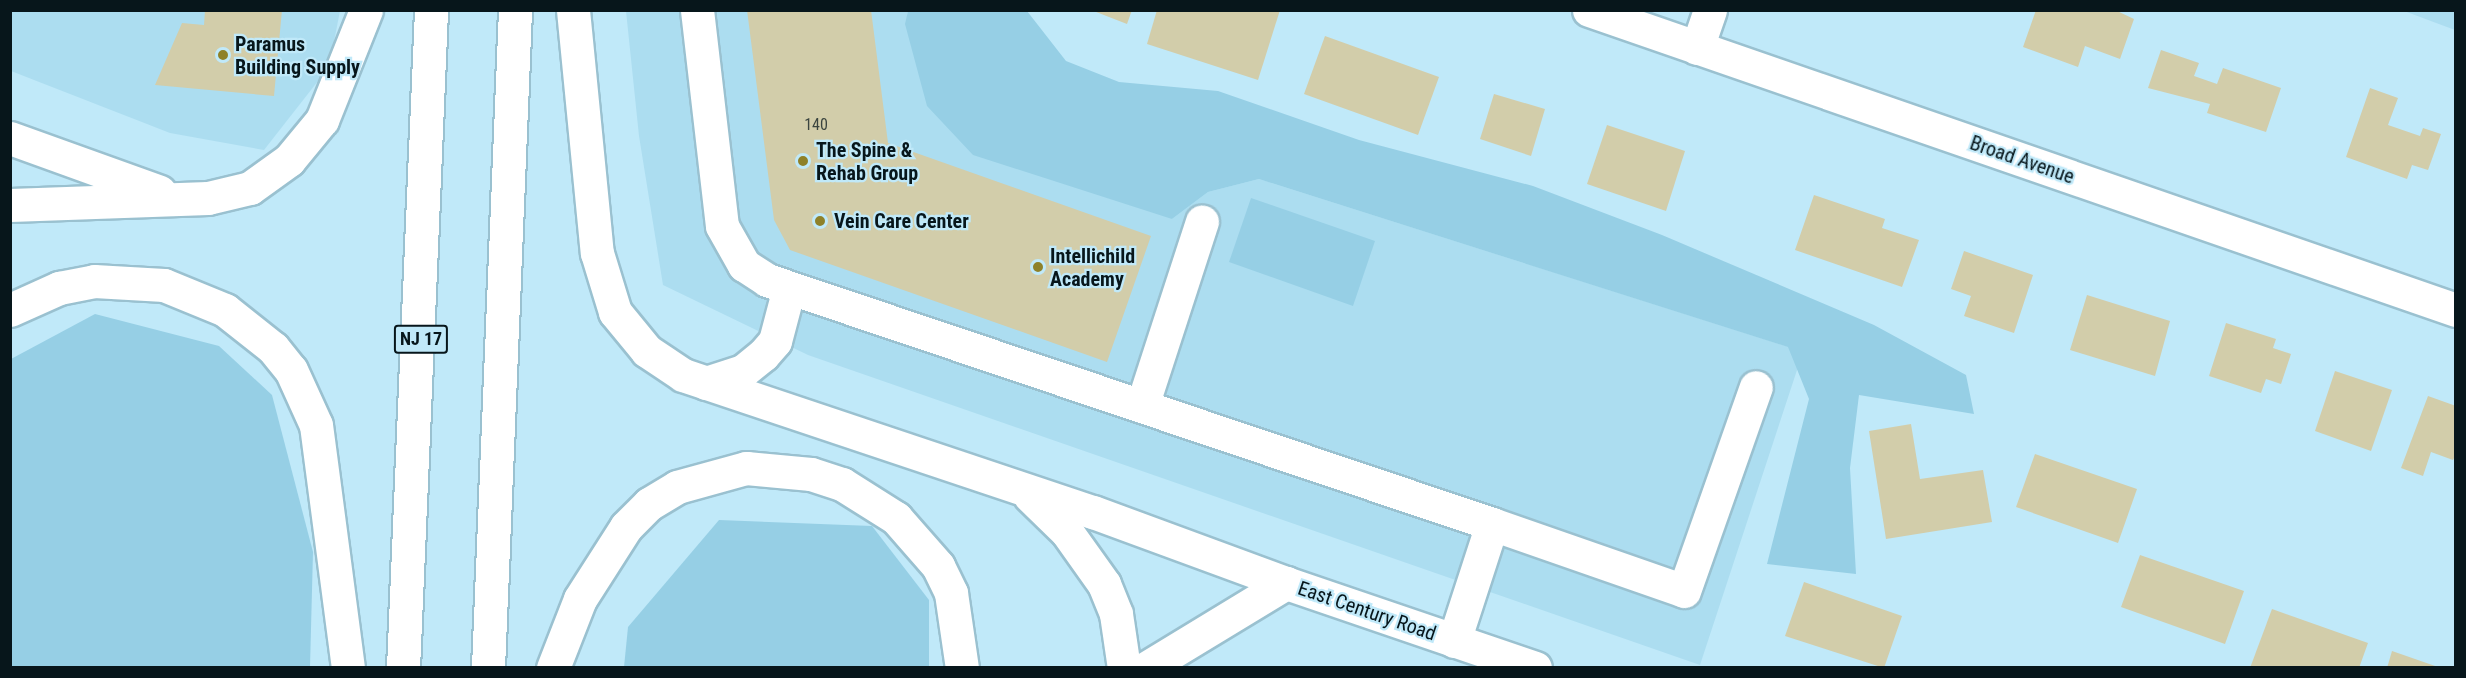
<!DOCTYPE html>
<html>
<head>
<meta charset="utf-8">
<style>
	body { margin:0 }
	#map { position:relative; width:2466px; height:678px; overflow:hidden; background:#c0e9f9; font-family:"Roboto Condensed",sans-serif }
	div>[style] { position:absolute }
	.built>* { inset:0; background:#acddf0 }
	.green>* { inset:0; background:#96cfe5 }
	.building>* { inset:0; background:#d2cdaa }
	.roads { filter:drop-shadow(2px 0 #9ac1d0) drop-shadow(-2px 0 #9ac1d0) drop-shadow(0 2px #9ac1d0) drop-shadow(0 -2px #9ac1d0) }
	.minor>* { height:33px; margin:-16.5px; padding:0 16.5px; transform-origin:16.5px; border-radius:16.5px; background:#fff }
	.highway>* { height:33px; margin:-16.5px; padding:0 16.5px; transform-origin:16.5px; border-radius:16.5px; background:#fff }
	.dots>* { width:16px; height:16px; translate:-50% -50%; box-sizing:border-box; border:3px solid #c0e9f9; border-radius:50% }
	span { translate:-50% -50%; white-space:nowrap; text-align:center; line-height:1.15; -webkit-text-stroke:4.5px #c0e9f9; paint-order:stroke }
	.number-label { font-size:16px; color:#3a443f }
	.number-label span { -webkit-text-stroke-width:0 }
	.shield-label span { padding:2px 4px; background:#c0e9f9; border:2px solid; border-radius:4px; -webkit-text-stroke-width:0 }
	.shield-label { font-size:18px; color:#07161b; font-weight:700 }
	.poi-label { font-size:20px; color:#07161b; font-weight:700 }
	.left { translate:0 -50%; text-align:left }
	.street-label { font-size:20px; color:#07161b }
	.frame { position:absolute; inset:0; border:12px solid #07161b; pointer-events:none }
</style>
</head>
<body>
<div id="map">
	<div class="built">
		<i style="clip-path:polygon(10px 11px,340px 11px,329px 67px,264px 150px,170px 133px,11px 71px)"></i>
		<i style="clip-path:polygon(626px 11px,908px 11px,906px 24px,1172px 219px,1208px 192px,1259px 179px,1789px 347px,1799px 364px,1700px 665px,808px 355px,663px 285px,639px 136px)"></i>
		<i style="clip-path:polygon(2404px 11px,2455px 11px,2455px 30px)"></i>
	</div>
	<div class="green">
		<i style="clip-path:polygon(908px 11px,1027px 11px,1066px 61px,1119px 82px,1218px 91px,1359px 140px,1533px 186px,1662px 235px,1874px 325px,1966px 375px,1974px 414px,1859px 395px,1850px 468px,1856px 574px,1767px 564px,1809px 399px,1788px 347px,1259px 179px,1208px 192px,1172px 219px,973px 155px,927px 106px,905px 24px)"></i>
		<i style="clip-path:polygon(1251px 198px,1375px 241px,1353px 306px,1229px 262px)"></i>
		<i style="clip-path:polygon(95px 314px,219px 346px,272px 395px,313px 552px,310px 667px,11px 667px,11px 359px)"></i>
		<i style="clip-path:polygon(719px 520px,872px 526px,929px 600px,929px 667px,624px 667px,628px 627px)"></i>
	</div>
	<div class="building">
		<i style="clip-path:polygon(205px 10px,282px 10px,274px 96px,155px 85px,182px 23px,204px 25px)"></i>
		<i style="clip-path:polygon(747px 10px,871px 10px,888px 143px,1151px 236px,1107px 362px,790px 250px,774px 220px)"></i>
		<i style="clip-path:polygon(1091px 10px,1132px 10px,1127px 24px)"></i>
		<i style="clip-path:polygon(1157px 10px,1280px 10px,1258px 80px,1147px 44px)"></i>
		<i style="clip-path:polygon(2036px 10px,2115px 10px,2134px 19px,2120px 59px,2085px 46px,2078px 67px,2023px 47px)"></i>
		<i style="clip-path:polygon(1325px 36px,1439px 77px,1418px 135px,1304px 94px)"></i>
		<i style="clip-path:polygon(2161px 50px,2199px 63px,2194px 76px,2217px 84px,2223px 68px,2281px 88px,2266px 132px,2207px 113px,2210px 104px,2148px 88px)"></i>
		<i style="clip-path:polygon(2370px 88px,2398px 98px,2388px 125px,2420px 136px,2423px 128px,2441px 134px,2428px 170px,2412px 165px,2407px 179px,2346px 157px)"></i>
		<i style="clip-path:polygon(1494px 94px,1545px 109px,1531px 156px,1480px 139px)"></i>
		<i style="clip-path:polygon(1607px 125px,1685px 151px,1666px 211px,1587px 184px)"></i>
		<i style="clip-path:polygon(1814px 195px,1885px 219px,1882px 228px,1919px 240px,1902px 287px,1795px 250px)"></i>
		<i style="clip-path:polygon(1964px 251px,2033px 275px,2014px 333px,1964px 316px,1971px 296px,1951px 289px)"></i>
		<i style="clip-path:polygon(2087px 295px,2170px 321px,2155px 376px,2070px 350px)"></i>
		<i style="clip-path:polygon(2226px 323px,2276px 339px,2273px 348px,2291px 354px,2281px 384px,2266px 379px,2261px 393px,2209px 376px)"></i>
		<i style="clip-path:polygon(2335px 371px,2392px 390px,2371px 451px,2315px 431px)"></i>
		<i style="clip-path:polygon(2428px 396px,2456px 406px,2456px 454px,2453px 460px,2431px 452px,2423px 476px,2401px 468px)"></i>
		<i style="clip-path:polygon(1911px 424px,1920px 479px,1983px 470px,1992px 522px,1886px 539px,1869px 431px)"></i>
		<i style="clip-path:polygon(2035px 454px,2137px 489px,2118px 543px,2016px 507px)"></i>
		<i style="clip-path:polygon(2140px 555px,2244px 591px,2225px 644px,2121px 607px)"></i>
		<i style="clip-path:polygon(1804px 582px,1902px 616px,1884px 668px,1785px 636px)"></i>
		<i style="clip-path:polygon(2272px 609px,2368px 643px,2359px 668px,2250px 668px)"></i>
		<i style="clip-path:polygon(2392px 651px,2438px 667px,2438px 668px,2387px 668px)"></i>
	</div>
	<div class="roads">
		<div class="minor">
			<i style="left:697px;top:10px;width:217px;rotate:83.4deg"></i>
			<i style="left:722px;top:226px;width:45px;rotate:60.6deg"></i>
			<i style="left:744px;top:265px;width:27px;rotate:33deg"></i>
			<i style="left:767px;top:280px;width:765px;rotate:18.6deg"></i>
			<i style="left:1589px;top:10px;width:917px;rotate:19.09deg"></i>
			<i style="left:1697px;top:48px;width:40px;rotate:-71.1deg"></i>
			<i style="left:706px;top:383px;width:39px;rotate:-18deg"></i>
			<i style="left:743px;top:371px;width:26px;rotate:-39deg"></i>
			<i style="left:763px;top:355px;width:18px;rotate:-49deg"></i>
			<i style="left:775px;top:341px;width:55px;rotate:-75.2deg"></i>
			<i style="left:1142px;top:406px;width:194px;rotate:-72deg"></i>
			<i style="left:1454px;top:641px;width:123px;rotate:-72deg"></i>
			<i style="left:1492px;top:524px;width:203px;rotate:19.2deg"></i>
			<i style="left:1684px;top:591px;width:216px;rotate:-70.6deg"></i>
			<i style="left:1146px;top:668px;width:164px;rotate:-31.3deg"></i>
			<i style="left:1286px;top:583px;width:263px;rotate:18.8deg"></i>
		</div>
		<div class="highway">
			<i style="left:573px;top:10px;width:244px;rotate:84.4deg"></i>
			<i style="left:597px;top:253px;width:62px;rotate:73deg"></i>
			<i style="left:615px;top:312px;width:50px;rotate:50.6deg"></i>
			<i style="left:647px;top:351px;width:43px;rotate:33.7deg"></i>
			<i style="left:683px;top:375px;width:432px;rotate:18.5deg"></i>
			<i style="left:1093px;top:512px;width:206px;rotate:20.2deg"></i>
			<i style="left:10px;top:138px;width:159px;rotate:19.8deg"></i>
			<i style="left:10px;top:205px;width:198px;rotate:-2deg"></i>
			<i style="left:208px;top:198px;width:43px;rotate:-13.4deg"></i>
			<i style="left:250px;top:188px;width:48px;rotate:-35.7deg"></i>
			<i style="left:289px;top:160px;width:52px;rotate:-50.5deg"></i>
			<i style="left:322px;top:120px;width:118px;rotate:-68.2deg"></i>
			<i style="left:10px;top:310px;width:54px;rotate:-24.2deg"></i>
			<i style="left:59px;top:288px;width:36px;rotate:-11deg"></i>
			<i style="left:94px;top:281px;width:70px;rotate:3.3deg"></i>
			<i style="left:164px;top:285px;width:66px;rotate:22.3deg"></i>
			<i style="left:225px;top:310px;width:61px;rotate:38.4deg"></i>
			<i style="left:273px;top:348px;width:28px;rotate:51deg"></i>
			<i style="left:291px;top:370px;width:60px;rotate:65.6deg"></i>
			<i style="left:316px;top:425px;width:245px;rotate:82.5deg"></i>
			<i style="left:1030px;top:496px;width:52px;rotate:44.2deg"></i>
			<i style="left:1067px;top:532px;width:64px;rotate:54.6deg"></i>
			<i style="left:1104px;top:584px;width:32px;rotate:68deg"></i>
			<i style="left:1116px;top:614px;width:55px;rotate:81.6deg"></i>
			<i style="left:403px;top:668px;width:659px;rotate:-87.56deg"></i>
			<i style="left:488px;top:668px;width:659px;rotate:-87.65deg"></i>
			<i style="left:553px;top:668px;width:74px;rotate:-68.6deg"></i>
			<i style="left:580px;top:599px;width:85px;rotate:-57.4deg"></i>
			<i style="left:626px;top:527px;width:33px;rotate:-45deg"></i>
			<i style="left:649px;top:504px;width:33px;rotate:-31deg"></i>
			<i style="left:677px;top:487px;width:72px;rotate:-15.4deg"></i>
			<i style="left:746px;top:468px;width:65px;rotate:5.3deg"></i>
			<i style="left:811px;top:474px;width:33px;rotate:18deg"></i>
			<i style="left:842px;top:484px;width:64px;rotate:32.2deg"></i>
			<i style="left:896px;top:518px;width:64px;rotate:48.8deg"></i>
			<i style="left:938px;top:566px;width:30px;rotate:64deg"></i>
			<i style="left:951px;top:593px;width:76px;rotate:81.7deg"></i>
		</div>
	</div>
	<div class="dots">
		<i style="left:223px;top:55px;background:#8e8129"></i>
		<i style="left:803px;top:161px;background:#8e8129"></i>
		<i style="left:820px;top:221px;background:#8e8129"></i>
		<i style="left:1038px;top:267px;background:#8e8129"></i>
	</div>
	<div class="number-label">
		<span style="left:816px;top:125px">140</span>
	</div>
	<div class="shield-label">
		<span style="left:421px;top:339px">NJ 17</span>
	</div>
	<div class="poi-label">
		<span class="left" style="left:235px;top:56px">Paramus<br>Building Supply</span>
		<span class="left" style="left:816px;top:162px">The Spine &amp;<br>Rehab Group</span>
		<span class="left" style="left:834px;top:221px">Vein Care Center</span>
		<span class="left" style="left:1050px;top:268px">Intellichild<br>Academy</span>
	</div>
	<div class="street-label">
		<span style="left:2022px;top:160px;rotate:19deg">Broad Avenue</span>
		<span style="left:1367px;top:611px;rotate:19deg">East Century Road</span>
	</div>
	<div class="frame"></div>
</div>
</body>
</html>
